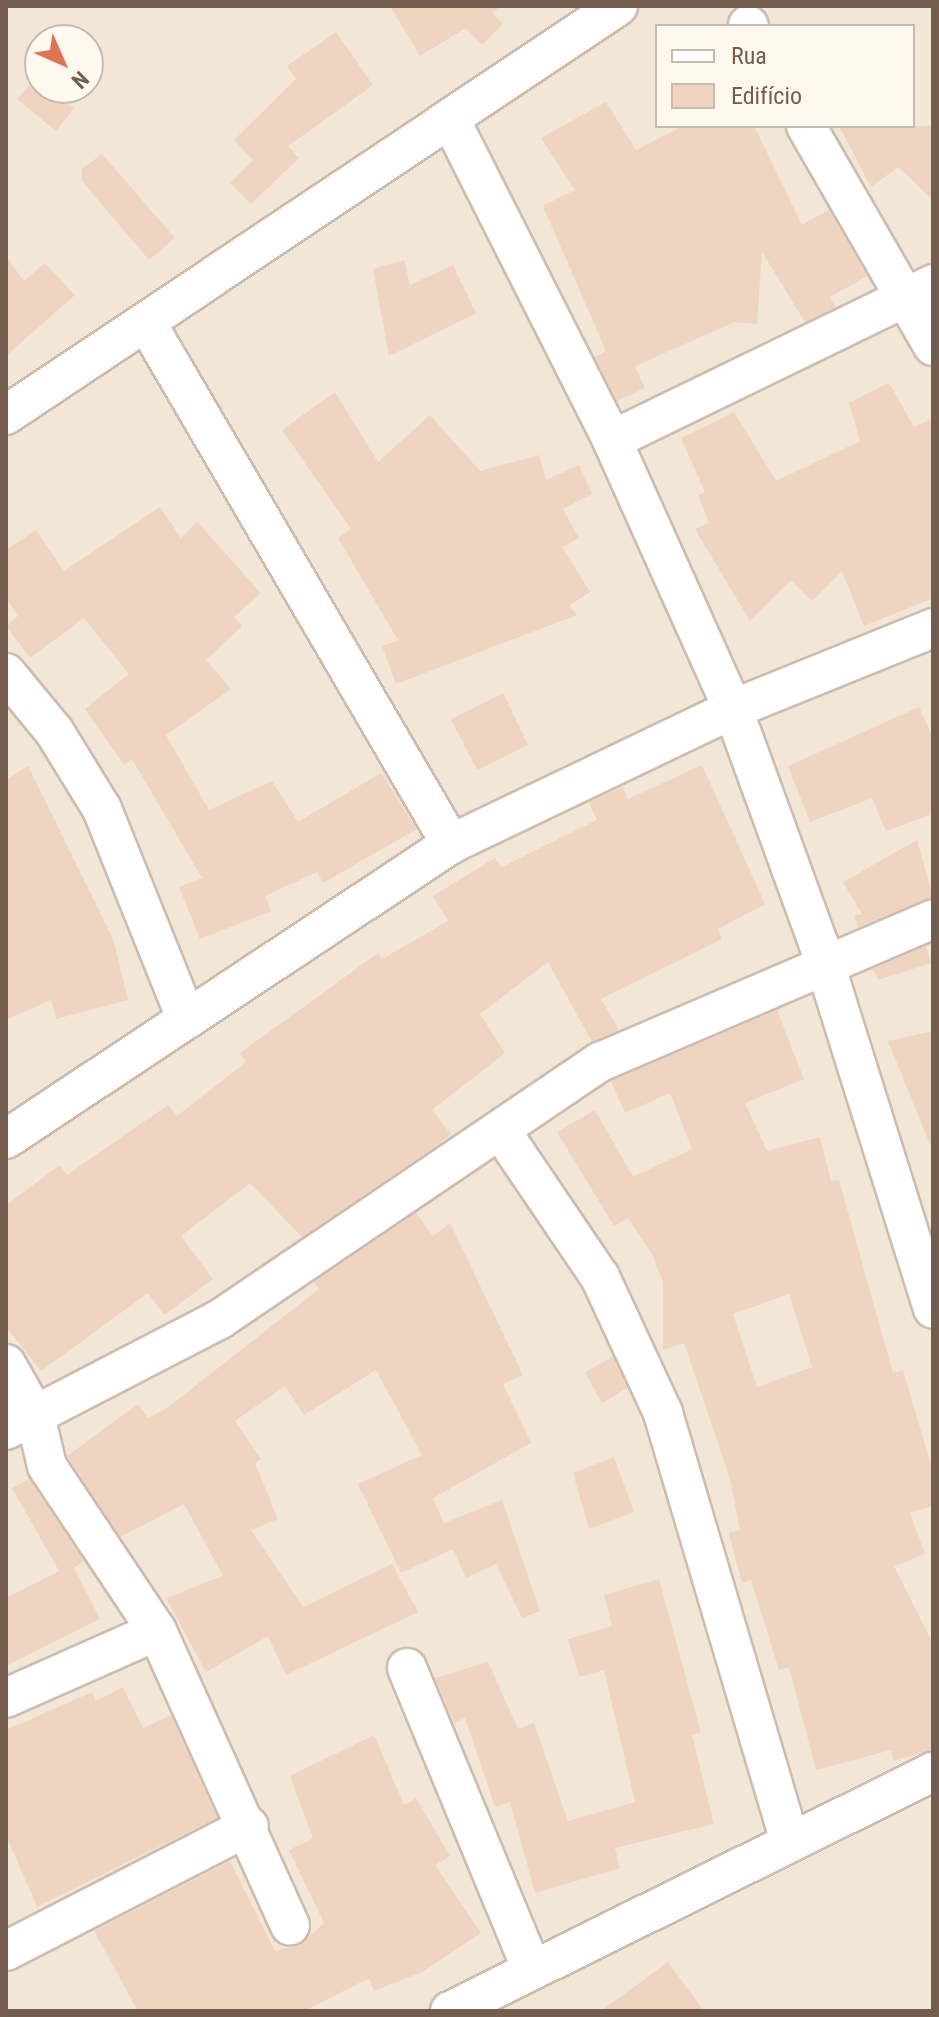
<!DOCTYPE html>
<html>
<head>
<meta charset="utf-8">
<style>
	body { margin:0 }
	#map { position:relative; width:939px; height:2017px; overflow:hidden; background:#fbf4e8; font-family:"Roboto Condensed",sans-serif }
	div>[style] { position:absolute }
	.residential>* { inset:0; background:#f2e6d7 }
	.building>* { inset:0; background:#efd4c2 }
	.roads { filter:drop-shadow(2px 0 #cdbcaf) drop-shadow(-2px 0 #cdbcaf) drop-shadow(0 2px #cdbcaf) drop-shadow(0 -2px #cdbcaf) }
	.street>* { height:38px; margin:-19px; padding:0 19px; transform-origin:19px; border-radius:19px; background:#fff }
	span { translate:-50% -50%; white-space:nowrap; text-align:center; line-height:1.15; -webkit-text-stroke:6px #fef8ef; paint-order:stroke }
	.frame { position:absolute; inset:0; border:8px solid #745c4e; pointer-events:none }
	.legend { position:absolute; left:655px; top:24px; width:260px; height:104px; box-sizing:border-box; background:#fef8ef; border:2px solid #c7baaf; margin:0; padding:10px 14px; list-style:none; font-size:24px; color:#745c4e }
	.legend li { display:flex; align-items:center; gap:16px; height:40px }
	.legend b { width:40px; border:2px solid #c7baaf }
	.north { position:absolute; left:24px; top:24px; width:80px; height:80px; box-sizing:border-box; background:#fef8ef; border:2px solid #c7baaf; border-radius:50%; rotate:135deg; font-size:22px; font-weight:700; line-height:32px; text-align:center; color:#745c4e }
	.north::after { content:''; display:block; margin:auto; width:28px; height:36px; background:#dd7556; clip-path:polygon(50% 0,100% 100%,50% 72%,0 100%) }
</style>
</head>
<body>
<div id="map">
	<div class="residential">
		<i style="clip-path:polygon(evenodd,6px 6px,933px 6px,933px 2011px,6px 2011px,6px 6px,657px 26px,913px 26px,913px 126px,657px 126px,657px 26px,6px 6px,40px 40px,88px 40px,88px 88px,40px 88px,40px 40px)"></i>
	</div>
	<div class="building">
		<i style="clip-path:polygon(390px 6px,502px 6px,492px 12px,503px 24px,482px 45px,466px 28px,420px 56px)"></i>
		<i style="clip-path:polygon(336px 32px,373px 85px,288px 146px,299px 158px,251px 204px,230px 183px,253px 160px,234px 140px,296px 79px,287px 66px)"></i>
		<i style="clip-path:polygon(36px 77px,40px 88px,74px 108px,56px 131px,17px 99px)"></i>
		<i style="clip-path:polygon(606px 102px,636px 150px,683px 126px,754px 126px,802px 225px,829px 210px,867px 276px,830px 297px,836px 307px,805px 322px,762px 252px,757px 324px,735px 322px,635px 366px,645px 388px,617px 401px,595px 357px,606px 351px,543px 206px,575px 190px,541px 138px)"></i>
		<i style="clip-path:polygon(839px 126px,933px 126px,933px 200px,898px 167px,871px 187px)"></i>
		<i style="clip-path:polygon(102px 154px,175px 238px,149px 260px,82px 181px,82px 169px)"></i>
		<i style="clip-path:polygon(6px 256px,24px 281px,45px 263px,75px 295px,6px 356px)"></i>
		<i style="clip-path:polygon(404px 260px,410px 285px,453px 265px,476px 313px,389px 356px,373px 269px)"></i>
		<i style="clip-path:polygon(889px 383px,914px 427px,933px 418px,933px 598px,864px 626px,842px 571px,812px 601px,791px 580px,750px 621px,695px 529px,709px 523px,698px 495px,705px 492px,681px 438px,734px 412px,776px 481px,860px 441px,849px 403px)"></i>
		<i style="clip-path:polygon(335px 392px,378px 462px,430px 415px,480px 471px,539px 455px,546px 480px,579px 465px,592px 494px,563px 509px,579px 538px,562px 547px,590px 592px,569px 606px,577px 615px,396px 684px,382px 646px,398px 640px,338px 538px,351px 529px,282px 430px)"></i>
		<i style="clip-path:polygon(160px 507px,181px 538px,197px 522px,261px 593px,234px 617px,242px 626px,206px 660px,231px 689px,166px 735px,209px 810px,272px 781px,298px 822px,381px 773px,417px 829px,323px 883px,317px 872px,265px 896px,271px 911px,200px 939px,179px 887px,202px 878px,132px 759px,124px 765px,85px 709px,129px 674px,84px 618px,30px 658px,6px 626px,18px 616px,6px 598px,6px 550px,36px 530px,64px 571px)"></i>
		<i style="clip-path:polygon(503px 693px,528px 745px,477px 770px,451px 719px)"></i>
		<i style="clip-path:polygon(919px 707px,933px 738px,933px 814px,886px 831px,872px 798px,810px 822px,788px 766px)"></i>
		<i style="clip-path:polygon(702px 765px,765px 904px,718px 929px,722px 939px,601px 999px,619px 1030px,592px 1042px,548px 962px,480px 1014px,505px 1053px,432px 1110px,451px 1134px,439px 1144px,302px 1237px,250px 1183px,181px 1236px,213px 1279px,164px 1315px,148px 1293px,41px 1371px,6px 1327px,6px 1205px,60px 1165px,67px 1175px,168px 1105px,177px 1116px,246px 1062px,240px 1053px,378px 953px,382px 959px,448px 921px,433px 896px,495px 858px,502px 867px,597px 820px,589px 802px,623px 787px,628px 799px)"></i>
		<i style="clip-path:polygon(28px 766px,113px 939px,128px 1000px,56px 1019px,51px 1000px,6px 1020px,6px 780px)"></i>
		<i style="clip-path:polygon(917px 840px,933px 897px,858px 927px,854px 916px,862px 914px,843px 882px)"></i>
		<i style="clip-path:polygon(926px 946px,931px 963px,878px 980px,873px 969px)"></i>
		<i style="clip-path:polygon(evenodd,777px 1010px,804px 1079px,745px 1103px,767px 1151px,820px 1137px,831px 1181px,839px 1180px,893px 1373px,903px 1370px,933px 1472px,933px 1506px,910px 1513px,925px 1554px,894px 1566px,933px 1644px,933px 1750px,894px 1761px,891px 1750px,816px 1770px,789px 1667px,779px 1670px,751px 1580px,742px 1583px,729px 1533px,740px 1530px,730px 1479px,684px 1343px,663px 1350px,663px 1282px,652px 1254px,628px 1218px,614px 1226px,557px 1132px,595px 1110px,633px 1177px,692px 1149px,670px 1093px,625px 1113px,611px 1081px,777px 1010px,789px 1294px,812px 1367px,757px 1387px,733px 1314px,789px 1294px)"></i>
		<i style="clip-path:polygon(933px 1031px,933px 1152px,888px 1041px)"></i>
		<i style="clip-path:polygon(416px 1213px,433px 1236px,450px 1223px,523px 1375px,503px 1384px,531px 1443px,433px 1498px,444px 1523px,502px 1500px,540px 1611px,522px 1618px,496px 1564px,466px 1578px,453px 1549px,401px 1573px,358px 1484px,422px 1455px,376px 1370px,304px 1415px,285px 1386px,235px 1421px,261px 1459px,255px 1463px,278px 1519px,251px 1530px,303px 1607px,392px 1564px,418px 1612px,286px 1675px,268px 1636px,206px 1672px,166px 1598px,223px 1576px,184px 1504px,120px 1537px,67px 1456px,138px 1404px,148px 1418px,167px 1408px,319px 1289px,314px 1282px)"></i>
		<i style="clip-path:polygon(613px 1357px,627px 1388px,602px 1403px,585px 1372px)"></i>
		<i style="clip-path:polygon(614px 1457px,634px 1512px,589px 1529px,573px 1473px)"></i>
		<i style="clip-path:polygon(29px 1479px,84px 1561px,74px 1568px,100px 1619px,6px 1666px,6px 1598px,59px 1571px,12px 1488px)"></i>
		<i style="clip-path:polygon(659px 1579px,701px 1733px,692px 1735px,714px 1824px,615px 1848px,620px 1868px,535px 1893px,510px 1802px,495px 1807px,465px 1718px,454px 1723px,435px 1678px,488px 1662px,518px 1729px,534px 1723px,568px 1821px,635px 1802px,604px 1670px,579px 1677px,568px 1639px,612px 1626px,604px 1595px)"></i>
		<i style="clip-path:polygon(123px 1687px,143px 1728px,171px 1715px,217px 1818px,37px 1907px,6px 1835px,6px 1730px,92px 1692px,96px 1701px)"></i>
		<i style="clip-path:polygon(374px 1735px,404px 1805px,416px 1798px,450px 1856px,435px 1865px,481px 1933px,422px 1972px,374px 1991px,369px 1978px,304px 2011px,138px 2011px,94px 1931px,230px 1861px,275px 1951px,300px 1945px,324px 1923px,289px 1850px,313px 1838px,290px 1776px)"></i>
		<i style="clip-path:polygon(668px 1962px,704px 2011px,601px 2011px)"></i>
	</div>
	<div class="roads">
		<div class="street">
			<i style="left:748px;top:25px;width:1px;rotate:45deg"></i>
			<i style="left:451px;top:121px;width:357px;rotate:63.2deg"></i>
			<i style="left:612px;top:440px;width:295px;rotate:65.8deg"></i>
			<i style="left:733px;top:709px;width:251px;rotate:70deg"></i>
			<i style="left:819px;top:945px;width:381px;rotate:72.6deg"></i>
			<i style="left:806px;top:126px;width:254px;rotate:60deg"></i>
			<i style="left:146px;top:322px;width:605px;rotate:59.7deg"></i>
			<i style="left:6px;top:415px;width:736px;rotate:-33.75deg"></i>
			<i style="left:612px;top:440px;width:357px;rotate:-25.9deg"></i>
			<i style="left:6px;top:673px;width:75px;rotate:50.4deg"></i>
			<i style="left:54px;top:731px;width:92px;rotate:58.4deg"></i>
			<i style="left:102px;top:809px;width:222px;rotate:68.1deg"></i>
			<i style="left:501px;top:1131px;width:176px;rotate:55.9deg"></i>
			<i style="left:600px;top:1277px;width:150px;rotate:65.1deg"></i>
			<i style="left:663px;top:1413px;width:446px;rotate:73.5deg"></i>
			<i style="left:6px;top:1139px;width:534px;rotate:-33.54deg"></i>
			<i style="left:451px;top:844px;width:313px;rotate:-25.6deg"></i>
			<i style="left:733px;top:709px;width:216px;rotate:-22deg"></i>
			<i style="left:6px;top:1364px;width:59px;rotate:60.4deg"></i>
			<i style="left:35px;top:1415px;width:52px;rotate:76.8deg"></i>
			<i style="left:47px;top:1466px;width:198px;rotate:56.3deg"></i>
			<i style="left:157px;top:1631px;width:323px;rotate:65.7deg"></i>
			<i style="left:6px;top:1430px;width:241px;rotate:-27.4deg"></i>
			<i style="left:220px;top:1319px;width:459px;rotate:-34.1deg"></i>
			<i style="left:600px;top:1062px;width:362px;rotate:-23.2deg"></i>
			<i style="left:407px;top:1668px;width:327px;rotate:67.5deg"></i>
			<i style="left:6px;top:1698px;width:165px;rotate:-23.9deg"></i>
			<i style="left:6px;top:1951px;width:273px;rotate:-27.2deg"></i>
			<i style="left:450px;top:2011px;width:539px;rotate:-26.33deg"></i>
		</div>
	</div>
	<div class="frame"></div>
	<ul class="legend">
	<li><b style="height:10px;background:#fff"></b>Rua</li>
	<li><b style="height:22px;background:#efd4c2"></b>Edifício</li>
	</ul>
	<div class="north">N</div>
</div>
</body>
</html>
